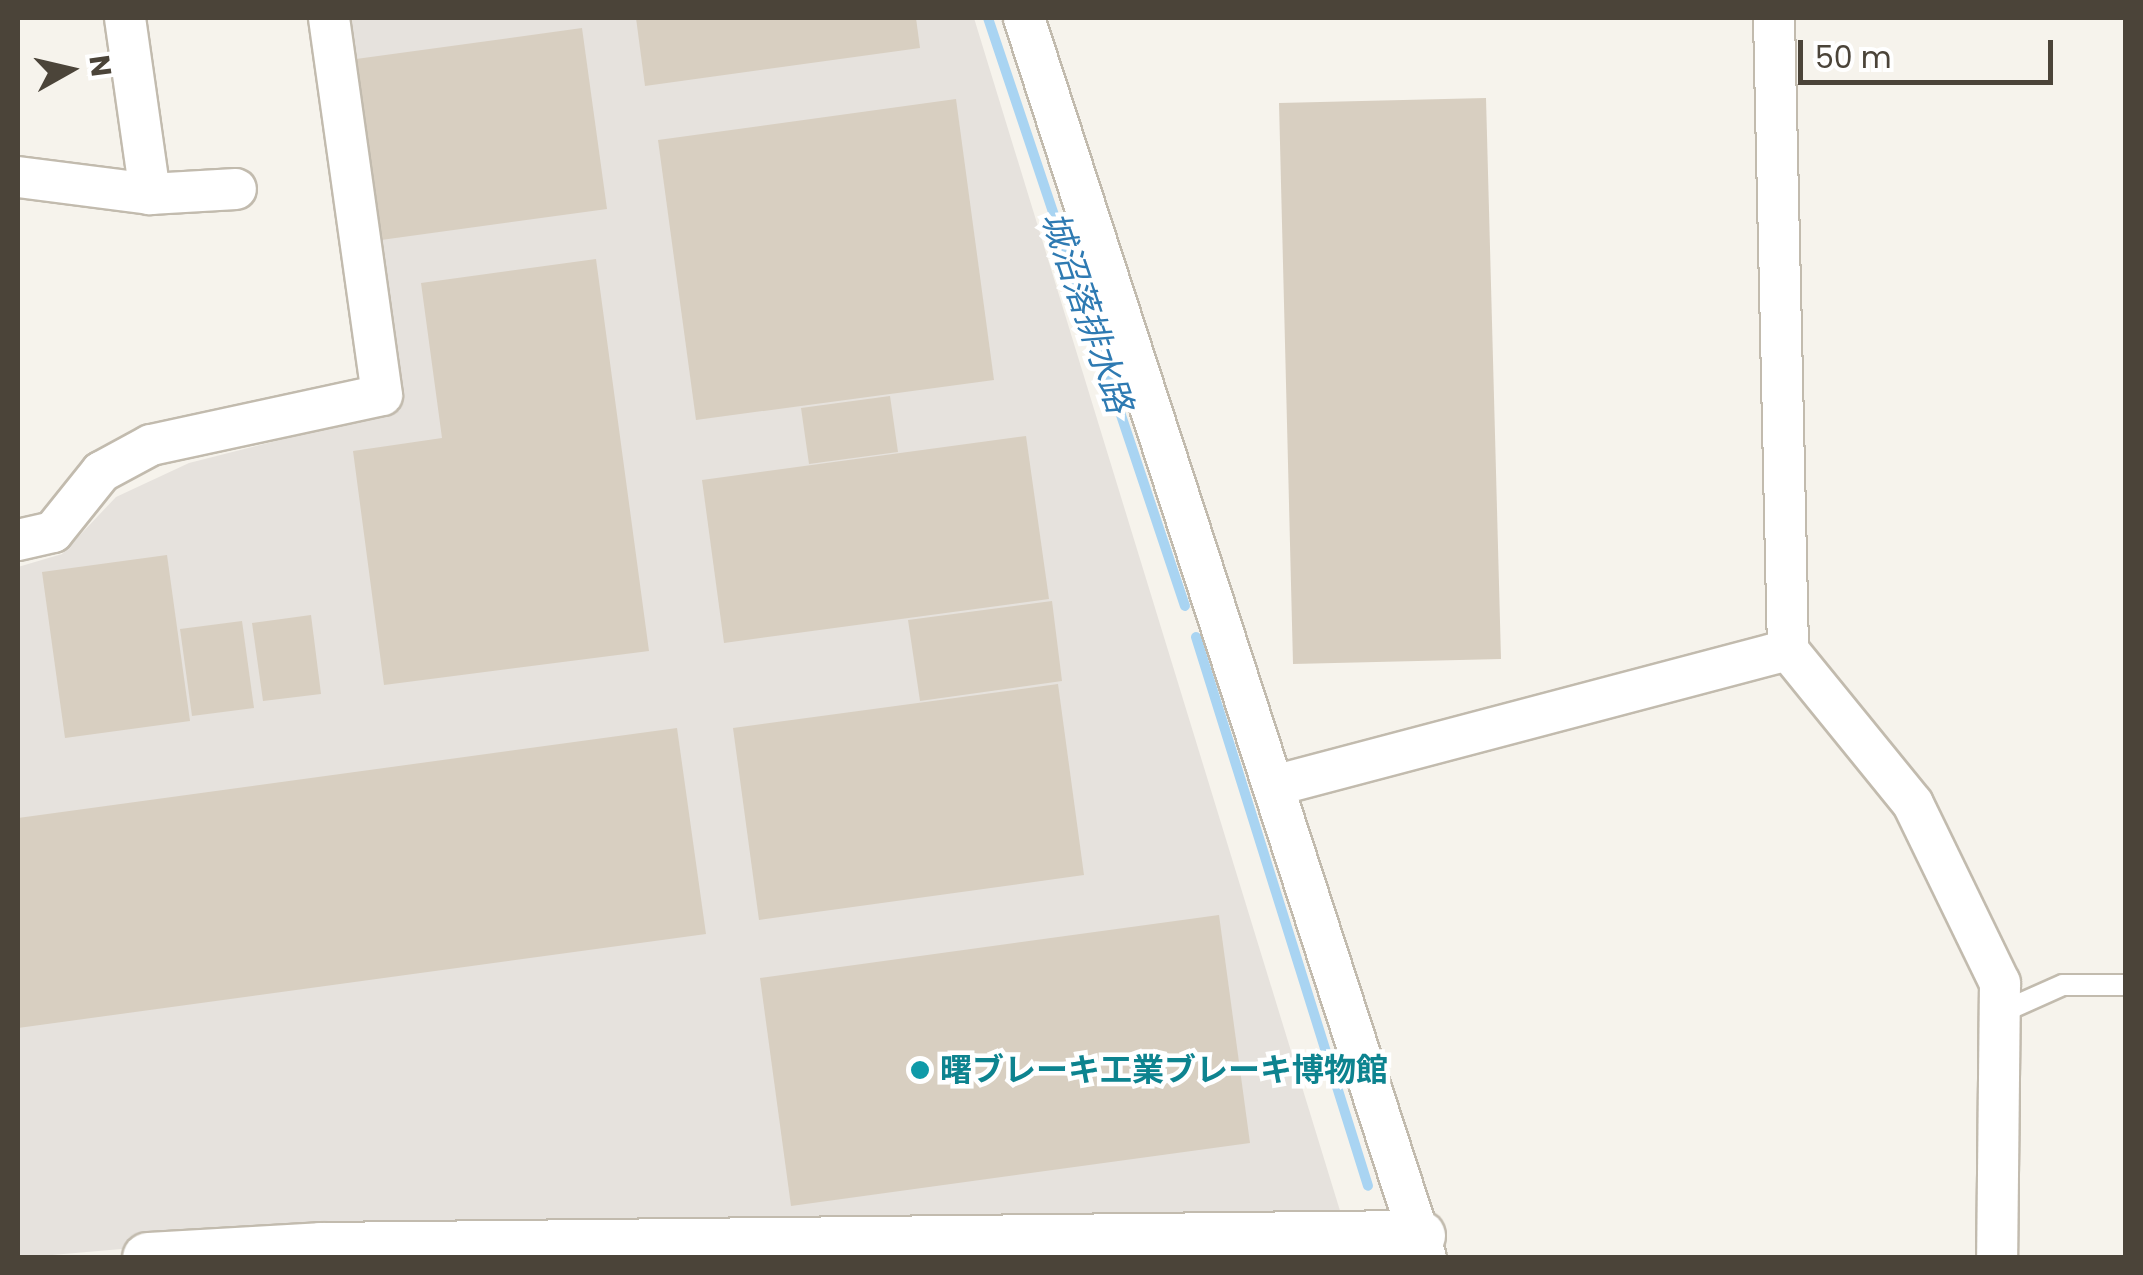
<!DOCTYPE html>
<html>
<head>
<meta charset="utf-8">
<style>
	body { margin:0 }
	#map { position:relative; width:2143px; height:1275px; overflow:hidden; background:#f6f3ec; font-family:Poppins,"Noto Sans JP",sans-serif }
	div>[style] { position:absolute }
	.industrial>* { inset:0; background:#e6e2dd }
	.stream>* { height:10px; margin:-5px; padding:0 5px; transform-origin:5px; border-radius:5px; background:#a9d4f2 }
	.building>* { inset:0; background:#d8cfc1 }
	.roads { filter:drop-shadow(2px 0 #c2bbae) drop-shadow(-2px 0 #c2bbae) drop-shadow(0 2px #c2bbae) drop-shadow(0 -2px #c2bbae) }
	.service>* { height:20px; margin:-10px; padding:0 10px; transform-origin:10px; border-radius:10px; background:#fff }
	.minor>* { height:40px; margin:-20px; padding:0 20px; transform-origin:20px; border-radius:20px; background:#fff }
	.tertiary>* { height:50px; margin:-25px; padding:0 25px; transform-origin:25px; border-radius:25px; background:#fff }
	.dots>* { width:28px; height:28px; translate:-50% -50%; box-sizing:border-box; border:5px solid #fff; border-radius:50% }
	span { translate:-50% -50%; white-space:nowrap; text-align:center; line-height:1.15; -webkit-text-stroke:9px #fff; paint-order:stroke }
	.culture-label { font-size:32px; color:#0d838f; font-weight:700 }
	.left { translate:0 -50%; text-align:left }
	.water-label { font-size:35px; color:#2e7ab2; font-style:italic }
	.frame { position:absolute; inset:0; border:20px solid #4b4439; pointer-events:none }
	.north { position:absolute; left:20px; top:20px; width:100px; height:100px; -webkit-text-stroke:8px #fff; paint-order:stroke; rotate:82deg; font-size:28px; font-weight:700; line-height:40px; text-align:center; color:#4b4439 }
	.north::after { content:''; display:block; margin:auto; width:35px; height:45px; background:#4b4439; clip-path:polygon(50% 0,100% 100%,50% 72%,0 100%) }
	.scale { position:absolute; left:1798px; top:40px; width:255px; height:45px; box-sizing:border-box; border:5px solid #4b4439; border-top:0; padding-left:12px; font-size:30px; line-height:35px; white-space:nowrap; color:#4b4439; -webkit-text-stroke:8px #fff; paint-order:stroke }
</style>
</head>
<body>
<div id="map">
	<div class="industrial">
		<i style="clip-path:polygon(345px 18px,974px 18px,1341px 1214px,316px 1232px,18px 1258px,18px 567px,62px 554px,116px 497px,189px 463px,398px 410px)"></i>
	</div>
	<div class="stream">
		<i style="left:988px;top:18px;width:620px;rotate:71.48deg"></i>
		<i style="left:1196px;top:637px;width:575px;rotate:72.6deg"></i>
	</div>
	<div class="building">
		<i style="clip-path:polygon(636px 18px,916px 18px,920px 48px,645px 86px)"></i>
		<i style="clip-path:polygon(582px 28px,607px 209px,381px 240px,356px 59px)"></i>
		<i style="clip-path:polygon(1486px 98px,1501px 659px,1293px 664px,1279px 103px)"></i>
		<i style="clip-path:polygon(956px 99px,994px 380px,696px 420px,658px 140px)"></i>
		<i style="clip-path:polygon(596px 259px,649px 651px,384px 685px,353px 451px,442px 438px,421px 283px)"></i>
		<i style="clip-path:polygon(890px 396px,898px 452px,809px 464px,801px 408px)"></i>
		<i style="clip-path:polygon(1026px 436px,1049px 599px,724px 643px,702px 480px)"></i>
		<i style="clip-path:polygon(167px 555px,190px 721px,65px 738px,42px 572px)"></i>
		<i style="clip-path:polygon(1052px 601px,1062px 681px,920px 701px,908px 620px)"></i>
		<i style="clip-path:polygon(311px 615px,321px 694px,263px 701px,252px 623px)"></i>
		<i style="clip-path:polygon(242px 621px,254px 708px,192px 716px,180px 629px)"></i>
		<i style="clip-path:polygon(1058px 684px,1084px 875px,759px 920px,733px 728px)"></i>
		<i style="clip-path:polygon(677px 728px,706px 934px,18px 1028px,18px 818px)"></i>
		<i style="clip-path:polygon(1219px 915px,1250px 1143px,791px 1206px,760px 978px)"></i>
	</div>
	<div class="roads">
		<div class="service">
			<i style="left:2000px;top:1013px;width:69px;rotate:-24deg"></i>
			<i style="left:2063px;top:985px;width:63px"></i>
		</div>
		<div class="minor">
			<i style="left:125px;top:18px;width:178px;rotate:81.9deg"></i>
			<i style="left:150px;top:194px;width:86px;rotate:-3.3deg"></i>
			<i style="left:1024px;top:18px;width:1304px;rotate:72.04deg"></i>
			<i style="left:1774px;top:18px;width:632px;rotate:88.73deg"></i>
			<i style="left:1788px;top:650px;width:198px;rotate:50.9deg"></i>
			<i style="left:1913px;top:804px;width:199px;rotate:64.1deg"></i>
			<i style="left:2000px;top:983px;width:275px;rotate:90.6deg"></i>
			<i style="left:18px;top:177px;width:133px;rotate:7.3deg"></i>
			<i style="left:18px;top:540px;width:36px;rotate:-13deg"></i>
			<i style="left:53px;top:532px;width:77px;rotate:-51.3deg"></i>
			<i style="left:101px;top:472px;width:57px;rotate:-28.4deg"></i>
			<i style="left:151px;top:445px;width:236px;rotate:-12.2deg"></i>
			<i style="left:382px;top:395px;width:381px;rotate:-98deg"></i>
			<i style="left:1277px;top:785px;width:529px;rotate:-14.8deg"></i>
		</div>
		<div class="tertiary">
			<i style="left:148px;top:1258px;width:173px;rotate:-3.3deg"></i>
			<i style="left:321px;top:1248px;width:1099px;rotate:-0.63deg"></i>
		</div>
	</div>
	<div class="dots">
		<i style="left:920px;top:1070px;background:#0f9aa8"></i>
	</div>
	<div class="culture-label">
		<span class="left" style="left:940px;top:1070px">曙ブレーキ工業ブレーキ博物館</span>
	</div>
	<div class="water-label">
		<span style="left:1087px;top:312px;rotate:71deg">城沼落排水路</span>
	</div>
	<div class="frame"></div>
	<div class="north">N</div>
	<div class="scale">50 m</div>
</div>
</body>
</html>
